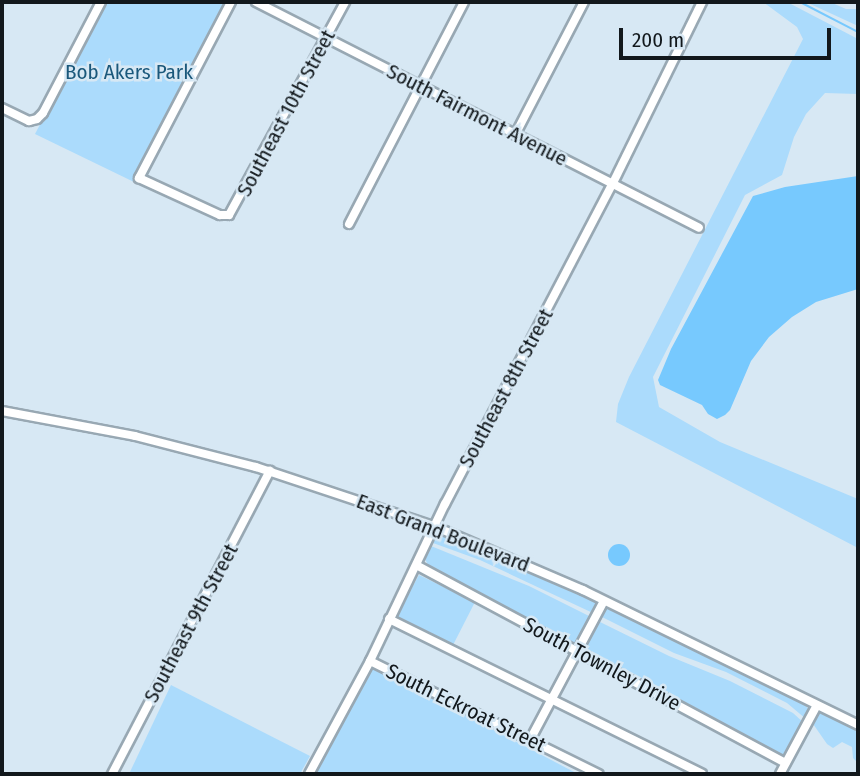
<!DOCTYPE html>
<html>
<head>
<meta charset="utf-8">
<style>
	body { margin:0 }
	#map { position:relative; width:860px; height:776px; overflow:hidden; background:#d7e8f4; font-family:"Fira Sans Condensed",sans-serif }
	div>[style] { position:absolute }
	.green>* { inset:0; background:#abdbfc }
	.water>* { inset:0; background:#77c9fe }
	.round { border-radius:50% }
	.stream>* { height:2px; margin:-1px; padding:0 1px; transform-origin:1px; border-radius:1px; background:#77c9fe }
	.roads { filter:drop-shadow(2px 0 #98a8b3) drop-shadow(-2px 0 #98a8b3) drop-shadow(0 2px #98a8b3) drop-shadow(0 -2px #98a8b3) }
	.minor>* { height:8px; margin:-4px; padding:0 4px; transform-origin:4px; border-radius:4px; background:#fff }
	span { translate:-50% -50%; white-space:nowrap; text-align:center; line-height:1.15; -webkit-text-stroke:5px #d7e8f4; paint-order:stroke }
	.park-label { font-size:21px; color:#1a587b }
	.street-label { font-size:21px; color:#12181c }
	.frame { position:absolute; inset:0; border:4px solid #12181c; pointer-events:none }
	.scale { position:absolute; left:619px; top:28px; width:212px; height:32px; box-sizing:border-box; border:4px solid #12181c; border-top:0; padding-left:9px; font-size:21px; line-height:24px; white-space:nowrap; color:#12181c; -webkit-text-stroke:5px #d7e8f4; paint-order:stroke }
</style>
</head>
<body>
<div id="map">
	<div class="green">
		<i style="clip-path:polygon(104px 2px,229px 2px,134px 182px,35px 134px)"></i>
		<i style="clip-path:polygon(763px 2px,787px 2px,858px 39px,858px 94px,825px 93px,806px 114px,794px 137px,782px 175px,745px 195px,653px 377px,659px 407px,720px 442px,858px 499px,858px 548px,616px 422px,618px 404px,629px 377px,803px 39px,797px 27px)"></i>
		<i style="clip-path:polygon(806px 2px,830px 2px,846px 9px,858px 9px,858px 26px)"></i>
		<i style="clip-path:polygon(436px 536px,443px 536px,503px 559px,594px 600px,597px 605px,595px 614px,480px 560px,433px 543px)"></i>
		<i style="clip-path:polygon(431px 546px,529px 586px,593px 618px,574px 646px,430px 569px,425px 559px)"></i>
		<i style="clip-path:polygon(419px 575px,475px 602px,452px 647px,398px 620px,397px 615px)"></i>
		<i style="clip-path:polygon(605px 609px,612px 609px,804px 703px,809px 710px,806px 719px,787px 703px,726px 672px,674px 653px,600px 616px)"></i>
		<i style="clip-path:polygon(598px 621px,669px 656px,730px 681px,793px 713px,804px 723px,787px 755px,777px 754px,586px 653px,584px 647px)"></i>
		<i style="clip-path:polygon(370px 665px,576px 773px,576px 774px,314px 774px)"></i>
		<i style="clip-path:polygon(171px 685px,310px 756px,300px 774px,129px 774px)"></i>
		<i style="clip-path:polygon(818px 712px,858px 729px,858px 763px,853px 758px,852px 747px,842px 742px,833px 748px,827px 744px,811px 721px)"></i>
	</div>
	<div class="water">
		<i style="clip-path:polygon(858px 176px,858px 289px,816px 302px,792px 317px,769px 337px,751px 361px,730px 410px,725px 415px,717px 419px,708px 414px,702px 405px,660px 385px,658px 380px,671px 349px,753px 196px,785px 187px)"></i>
		<i class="round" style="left:608px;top:544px;width:22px;height:22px"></i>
	</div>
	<div class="stream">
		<i style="left:800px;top:2px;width:65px;rotate:27.3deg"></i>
	</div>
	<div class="roads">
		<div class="minor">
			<i style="left:231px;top:2px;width:199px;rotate:117.6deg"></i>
			<i style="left:139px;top:178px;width:89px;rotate:24.6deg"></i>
			<i style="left:220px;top:215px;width:9px"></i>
			<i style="left:229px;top:215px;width:243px;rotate:-61.4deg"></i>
			<i style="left:256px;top:2px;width:497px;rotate:27deg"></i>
			<i style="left:2px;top:108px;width:30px;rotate:26deg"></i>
			<i style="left:29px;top:121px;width:8px;rotate:-14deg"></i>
			<i style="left:37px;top:119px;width:8px;rotate:-45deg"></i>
			<i style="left:43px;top:113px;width:125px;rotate:-62.4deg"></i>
			<i style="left:515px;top:135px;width:150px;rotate:-62.6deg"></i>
			<i style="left:349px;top:224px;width:250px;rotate:-62.6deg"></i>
			<i style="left:2px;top:411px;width:135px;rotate:10.6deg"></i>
			<i style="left:135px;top:436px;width:125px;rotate:14.4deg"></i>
			<i style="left:256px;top:467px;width:190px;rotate:18.4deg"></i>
			<i style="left:436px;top:527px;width:160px;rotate:23.2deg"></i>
			<i style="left:583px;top:590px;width:306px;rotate:26.1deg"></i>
			<i style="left:418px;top:566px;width:417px;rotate:28.2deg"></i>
			<i style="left:389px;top:619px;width:349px;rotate:26.3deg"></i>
			<i style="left:370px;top:661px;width:255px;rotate:26.3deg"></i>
			<i style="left:530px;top:740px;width:157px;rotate:-62deg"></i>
			<i style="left:112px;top:774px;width:342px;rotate:-62.5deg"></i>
			<i style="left:309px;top:774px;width:128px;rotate:-61.6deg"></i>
			<i style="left:370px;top:661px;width:174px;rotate:-64.5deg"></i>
			<i style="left:445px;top:504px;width:362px;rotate:-62.4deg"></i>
			<i style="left:613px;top:183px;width:202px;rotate:-63.8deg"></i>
			<i style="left:780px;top:774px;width:78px;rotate:-61.8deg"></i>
		</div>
	</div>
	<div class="park-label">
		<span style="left:129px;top:72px">Bob Akers Park</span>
	</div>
	<div class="street-label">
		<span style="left:286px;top:113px;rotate:-62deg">Southeast 10th Street</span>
		<span style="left:477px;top:115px;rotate:27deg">South Fairmont Avenue</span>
		<span style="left:506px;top:388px;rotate:-62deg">Southeast 8th Street</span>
		<span style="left:443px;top:533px;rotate:21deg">East Grand Boulevard</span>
		<span style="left:191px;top:623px;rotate:-62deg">Southeast 9th Street</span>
		<span style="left:602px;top:664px;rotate:28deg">South Townley Drive</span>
		<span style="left:466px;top:708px;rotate:26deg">South Eckroat Street</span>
	</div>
	<div class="frame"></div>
	<div class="scale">200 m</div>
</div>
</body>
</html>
